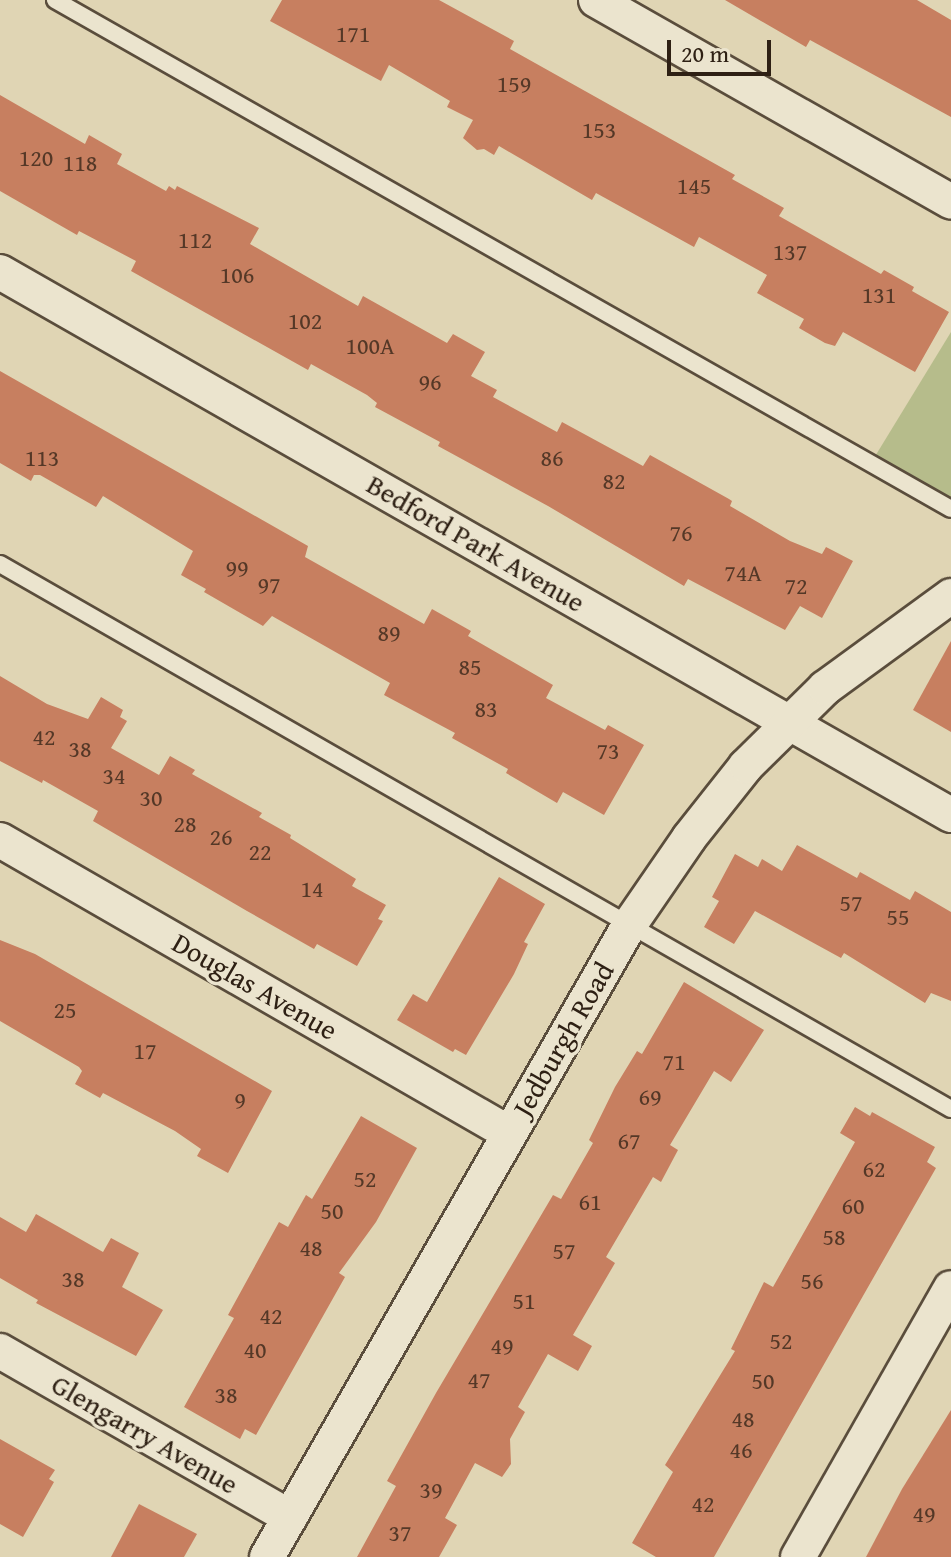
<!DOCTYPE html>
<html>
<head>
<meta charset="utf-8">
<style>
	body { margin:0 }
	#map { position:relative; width:951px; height:1557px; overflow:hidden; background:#e0d5b4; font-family:"Gentium Book Plus",serif }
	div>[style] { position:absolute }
	.green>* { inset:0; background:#b6bc8b }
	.building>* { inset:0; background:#c77f60 }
	.roads { filter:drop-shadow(2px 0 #5a4d3c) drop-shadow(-2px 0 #5a4d3c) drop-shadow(0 2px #5a4d3c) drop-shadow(0 -2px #5a4d3c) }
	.service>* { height:16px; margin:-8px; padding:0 8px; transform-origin:8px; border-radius:8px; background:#ebe4ce }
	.minor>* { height:34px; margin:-17px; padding:0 17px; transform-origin:17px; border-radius:17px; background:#ebe4ce }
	span { translate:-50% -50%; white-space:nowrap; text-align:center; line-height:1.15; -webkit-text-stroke:7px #ebe4ce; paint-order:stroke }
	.number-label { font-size:24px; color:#543827 }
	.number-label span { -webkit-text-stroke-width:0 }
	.street-label { font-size:28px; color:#2e2014 }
	.scale { position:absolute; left:667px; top:40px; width:104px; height:36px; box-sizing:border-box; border:4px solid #2e2014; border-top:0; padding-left:10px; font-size:24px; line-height:28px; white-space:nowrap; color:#2e2014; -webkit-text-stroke:6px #ebe4ce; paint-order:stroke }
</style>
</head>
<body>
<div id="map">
	<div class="green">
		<i style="clip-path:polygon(951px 332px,951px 503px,874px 458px)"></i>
	</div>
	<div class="building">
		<i style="clip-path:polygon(282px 0,439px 0,514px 41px,510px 49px,735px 175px,732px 179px,784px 208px,779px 216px,881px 274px,884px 270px,914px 287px,912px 291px,949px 312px,915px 372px,843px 332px,835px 346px,825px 343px,799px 328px,804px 319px,757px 293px,767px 275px,699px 237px,694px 247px,596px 193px,592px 200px,499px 146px,494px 155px,484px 149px,477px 150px,463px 138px,473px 120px,447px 107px,450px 101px,389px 65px,381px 81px,270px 21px)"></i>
		<i style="clip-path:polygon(725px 0,917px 0,951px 20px,951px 117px,810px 40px,806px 47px)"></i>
		<i style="clip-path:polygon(0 95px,85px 144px,89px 135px,122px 154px,117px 164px,166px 191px,169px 186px,175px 190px,177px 186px,259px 228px,250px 244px,358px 306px,363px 296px,447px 343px,453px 334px,485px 352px,471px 376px,497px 390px,493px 397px,557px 432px,562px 422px,643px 466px,650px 455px,729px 499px,732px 501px,730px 506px,790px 541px,822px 554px,826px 547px,853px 561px,822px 618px,800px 606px,785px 630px,688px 579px,684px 586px,548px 506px,438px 446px,440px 442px,375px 407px,377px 403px,367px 395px,311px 364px,308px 370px,131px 271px,136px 261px,79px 231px,77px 235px,0 191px)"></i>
		<i style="clip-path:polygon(0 371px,308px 546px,305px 557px,424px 624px,432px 609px,471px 631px,468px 636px,553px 685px,546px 698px,605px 730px,608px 725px,644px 745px,604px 815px,563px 792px,557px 803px,506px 773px,508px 769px,452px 738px,455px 733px,384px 695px,390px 683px,272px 616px,263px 626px,204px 592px,206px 589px,181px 575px,193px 551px,103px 496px,96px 507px,40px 475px,34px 475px,31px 481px,0 463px)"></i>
		<i style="clip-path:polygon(951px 641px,951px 732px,913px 710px)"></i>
		<i style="clip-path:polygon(0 676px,47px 704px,88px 719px,101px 697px,123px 710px,120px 717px,127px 721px,111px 748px,159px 775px,170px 756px,195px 770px,192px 774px,262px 813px,259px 817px,291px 835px,290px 838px,356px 879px,352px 886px,386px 905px,378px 919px,383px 921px,357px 966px,317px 944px,314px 949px,247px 911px,93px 821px,98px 811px,43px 780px,42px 783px,0 761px)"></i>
		<i style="clip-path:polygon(797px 845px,857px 878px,860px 872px,910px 900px,915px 891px,951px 912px,951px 1001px,931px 993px,925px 1003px,844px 953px,841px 958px,755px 911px,734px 944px,704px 927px,719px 901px,712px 897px,735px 854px,758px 867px,762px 859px,782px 871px)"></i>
		<i style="clip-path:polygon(499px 877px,545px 904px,524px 942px,528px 944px,514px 974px,466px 1055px,455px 1049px,453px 1052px,397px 1020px,413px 994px,427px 1002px)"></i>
		<i style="clip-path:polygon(0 940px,35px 954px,272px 1091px,228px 1173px,197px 1156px,201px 1149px,175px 1131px,103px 1093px,100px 1098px,75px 1084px,82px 1071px,79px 1067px,0 1021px)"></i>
		<i style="clip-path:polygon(684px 982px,764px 1030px,731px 1082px,714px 1071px,670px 1145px,678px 1150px,661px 1182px,653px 1177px,606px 1257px,615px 1263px,573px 1335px,592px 1346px,578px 1371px,548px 1354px,518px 1407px,525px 1412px,510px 1439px,511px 1464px,502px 1477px,475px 1463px,445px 1518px,457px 1525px,439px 1557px,357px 1557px,396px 1486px,387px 1481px,436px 1393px,553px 1195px,561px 1199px,593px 1143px,589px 1140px,615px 1087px,637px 1051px,642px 1054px)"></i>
		<i style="clip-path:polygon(855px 1107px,870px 1116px,872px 1112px,935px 1147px,927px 1162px,936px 1168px,714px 1557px,656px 1557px,632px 1543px,673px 1472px,665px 1465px,735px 1351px,731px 1349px,764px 1282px,773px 1287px,855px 1142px,840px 1133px)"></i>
		<i style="clip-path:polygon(361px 1116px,417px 1148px,376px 1222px,339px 1273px,345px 1277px,256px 1435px,245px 1429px,240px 1439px,184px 1407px,234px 1318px,228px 1315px,279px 1222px,288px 1227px,306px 1195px,312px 1199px)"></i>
		<i style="clip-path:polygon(36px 1214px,103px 1252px,111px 1238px,139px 1253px,122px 1287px,163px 1310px,136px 1356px,36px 1303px,38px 1300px,0 1278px,0 1217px,26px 1232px)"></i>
		<i style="clip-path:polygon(951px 1410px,951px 1557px,866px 1557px,902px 1489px)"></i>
		<i style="clip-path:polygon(0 1439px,55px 1470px,49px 1479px,54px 1482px,23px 1537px,0 1524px)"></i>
		<i style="clip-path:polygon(139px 1504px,197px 1534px,184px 1557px,111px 1557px)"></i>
	</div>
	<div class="roads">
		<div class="service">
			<i style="left:55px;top:0;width:1030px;rotate:29.6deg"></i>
			<i style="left:0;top:564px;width:1096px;rotate:29.82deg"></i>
		</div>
		<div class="minor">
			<i style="left:596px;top:0;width:408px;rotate:29.6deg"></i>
			<i style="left:0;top:272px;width:1095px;rotate:29.73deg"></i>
			<i style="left:0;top:840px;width:587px;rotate:29.93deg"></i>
			<i style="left:0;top:1351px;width:334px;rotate:29.8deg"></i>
			<i style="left:267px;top:1557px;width:730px;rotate:-60.17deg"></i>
			<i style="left:630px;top:924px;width:104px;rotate:-55.5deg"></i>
			<i style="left:689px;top:838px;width:92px;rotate:-51.6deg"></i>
			<i style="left:746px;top:766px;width:111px;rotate:-44.6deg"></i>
			<i style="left:825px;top:688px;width:156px;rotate:-36.1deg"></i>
			<i style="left:798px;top:1557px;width:309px;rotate:-60.4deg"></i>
		</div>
	</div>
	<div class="number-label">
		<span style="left:353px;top:34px">171</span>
		<span style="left:514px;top:84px">159</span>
		<span style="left:599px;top:130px">153</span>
		<span style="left:36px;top:158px">120</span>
		<span style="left:80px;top:163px">118</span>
		<span style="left:694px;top:186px">145</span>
		<span style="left:195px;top:240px">112</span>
		<span style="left:790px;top:252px">137</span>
		<span style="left:237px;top:275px">106</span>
		<span style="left:879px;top:295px">131</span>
		<span style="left:305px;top:321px">102</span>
		<span style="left:370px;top:346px">100A</span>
		<span style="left:430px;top:382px">96</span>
		<span style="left:42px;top:458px">113</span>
		<span style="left:552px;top:458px">86</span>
		<span style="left:614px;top:481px">82</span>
		<span style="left:681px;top:533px">76</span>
		<span style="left:237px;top:568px">99</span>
		<span style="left:743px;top:573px">74A</span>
		<span style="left:269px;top:585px">97</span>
		<span style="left:796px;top:586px">72</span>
		<span style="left:389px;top:633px">89</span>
		<span style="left:470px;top:667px">85</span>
		<span style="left:486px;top:709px">83</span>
		<span style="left:44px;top:737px">42</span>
		<span style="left:80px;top:749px">38</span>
		<span style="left:608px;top:751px">73</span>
		<span style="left:114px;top:776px">34</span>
		<span style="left:151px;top:798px">30</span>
		<span style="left:185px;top:824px">28</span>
		<span style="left:221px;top:837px">26</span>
		<span style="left:260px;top:852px">22</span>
		<span style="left:312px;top:889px">14</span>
		<span style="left:851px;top:903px">57</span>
		<span style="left:898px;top:917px">55</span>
		<span style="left:65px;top:1010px">25</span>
		<span style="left:145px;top:1051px">17</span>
		<span style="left:674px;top:1062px">71</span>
		<span style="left:650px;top:1097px">69</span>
		<span style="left:240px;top:1100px">9</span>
		<span style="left:629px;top:1141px">67</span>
		<span style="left:874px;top:1169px">62</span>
		<span style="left:365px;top:1179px">52</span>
		<span style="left:590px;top:1202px">61</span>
		<span style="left:853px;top:1206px">60</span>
		<span style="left:332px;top:1211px">50</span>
		<span style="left:834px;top:1237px">58</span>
		<span style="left:311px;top:1248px">48</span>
		<span style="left:564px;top:1251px">57</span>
		<span style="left:73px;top:1279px">38</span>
		<span style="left:812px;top:1281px">56</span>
		<span style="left:524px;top:1301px">51</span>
		<span style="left:271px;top:1316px">42</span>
		<span style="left:781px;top:1341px">52</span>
		<span style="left:502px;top:1346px">49</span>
		<span style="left:255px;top:1350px">40</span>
		<span style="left:479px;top:1380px">47</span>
		<span style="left:763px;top:1381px">50</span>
		<span style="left:226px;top:1395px">38</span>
		<span style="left:743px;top:1419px">48</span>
		<span style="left:741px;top:1450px">46</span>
		<span style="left:431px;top:1490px">39</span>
		<span style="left:703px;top:1504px">42</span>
		<span style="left:924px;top:1514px">49</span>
		<span style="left:400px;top:1533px">37</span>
	</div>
	<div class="street-label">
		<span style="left:476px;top:543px;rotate:30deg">Bedford Park Avenue</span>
		<span style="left:255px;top:986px;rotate:30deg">Douglas Avenue</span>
		<span style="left:563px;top:1039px;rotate:-60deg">Jedburgh Road</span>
		<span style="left:145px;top:1434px;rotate:30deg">Glengarry Avenue</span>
	</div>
	<div class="scale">20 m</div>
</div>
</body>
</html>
